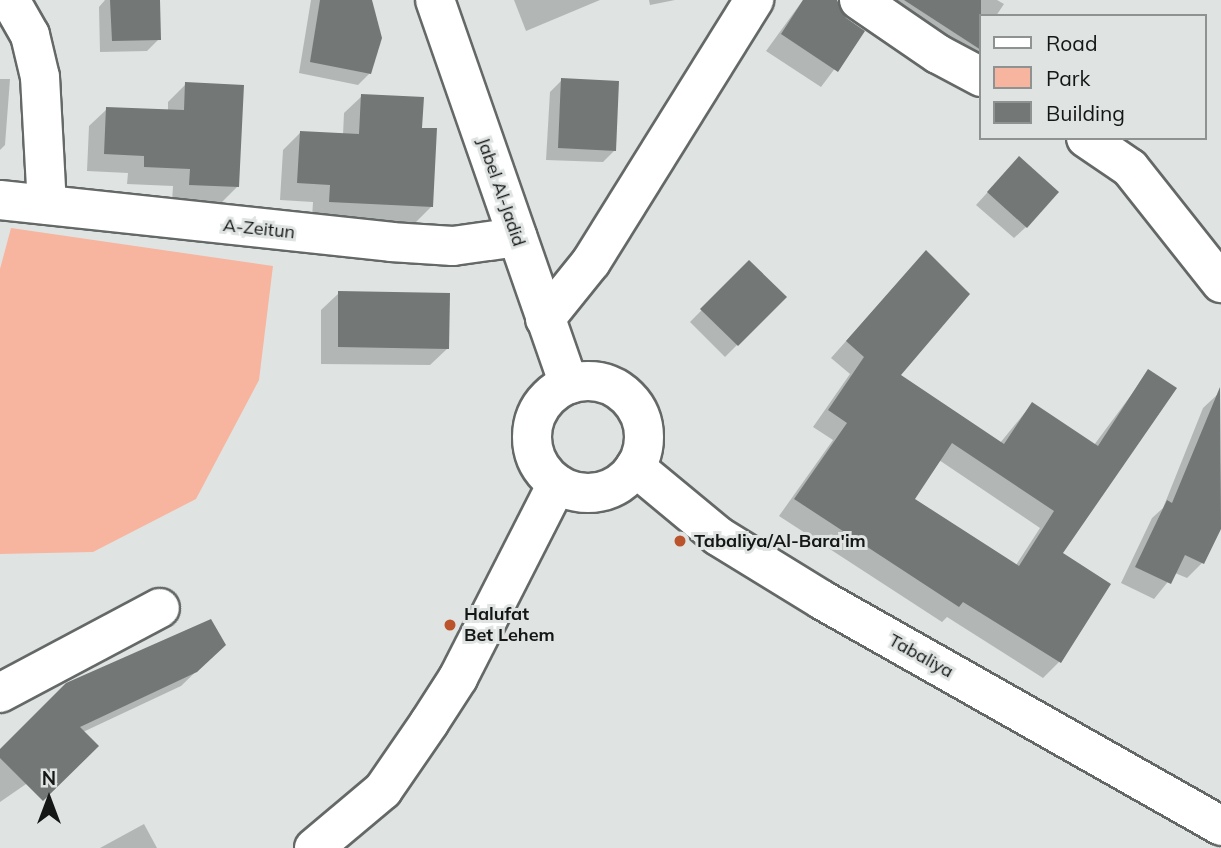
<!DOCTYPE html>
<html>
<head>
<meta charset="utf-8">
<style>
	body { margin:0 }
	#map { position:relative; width:1221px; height:848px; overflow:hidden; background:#dfe4e3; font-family:Mulish,sans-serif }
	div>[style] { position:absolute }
	.green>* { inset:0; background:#f7b59f }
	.shadow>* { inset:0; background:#0003 }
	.building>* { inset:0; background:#737776 }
	.roads { filter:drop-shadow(2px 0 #646867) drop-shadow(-2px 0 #646867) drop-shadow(0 2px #646867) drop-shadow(0 -2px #646867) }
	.minor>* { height:38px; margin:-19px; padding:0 19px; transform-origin:19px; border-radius:19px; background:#fff }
	.minor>.ring { margin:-19px; padding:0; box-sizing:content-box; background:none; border:38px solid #fff; border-radius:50% }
	.dots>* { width:19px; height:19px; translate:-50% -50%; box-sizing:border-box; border:4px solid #dfe4e3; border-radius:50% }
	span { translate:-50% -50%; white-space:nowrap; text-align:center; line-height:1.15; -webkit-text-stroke:6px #dfe4e3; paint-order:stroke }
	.street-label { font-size:18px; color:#151616 }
	.poi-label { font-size:18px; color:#151616; font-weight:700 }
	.left { translate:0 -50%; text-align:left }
	.legend { position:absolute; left:979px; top:14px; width:228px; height:126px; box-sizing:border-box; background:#dfe4e3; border:2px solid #8e9291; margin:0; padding:9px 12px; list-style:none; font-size:21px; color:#151616 }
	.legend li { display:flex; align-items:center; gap:14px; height:35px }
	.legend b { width:35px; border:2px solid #8e9291 }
	.north { position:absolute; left:14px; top:764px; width:70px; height:70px; -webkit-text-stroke:5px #dfe4e3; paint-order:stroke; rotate:0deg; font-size:19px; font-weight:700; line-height:28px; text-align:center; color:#151616 }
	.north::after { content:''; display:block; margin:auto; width:24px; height:32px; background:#151616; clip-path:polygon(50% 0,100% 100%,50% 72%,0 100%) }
</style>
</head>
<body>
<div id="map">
	<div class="green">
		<i style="clip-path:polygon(11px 228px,273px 266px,259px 380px,196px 499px,93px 552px,0 554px,0 269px)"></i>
	</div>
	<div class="shadow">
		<i style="clip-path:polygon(105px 0,158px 0,159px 39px,147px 51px,100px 52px,99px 7px)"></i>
		<i style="clip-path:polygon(311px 0,370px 0,370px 73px,358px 85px,299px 73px)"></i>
		<i style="clip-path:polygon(514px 0,600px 0,526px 31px)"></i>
		<i style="clip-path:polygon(649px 0,675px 0,650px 5px)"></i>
		<i style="clip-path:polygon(803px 0,836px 0,837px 10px,863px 31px,821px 87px,766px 51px)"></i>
		<i style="clip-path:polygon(860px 0,997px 0,1004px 4px,996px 16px,981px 16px,981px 76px)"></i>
		<i style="clip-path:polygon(0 79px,10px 79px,5px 145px,0 150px)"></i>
		<i style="clip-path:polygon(562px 80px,615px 150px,603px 162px,546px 160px,550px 92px)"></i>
		<i style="clip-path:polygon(186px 84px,238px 186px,220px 204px,172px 202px,173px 186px,127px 184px,128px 173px,87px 171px,89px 126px,107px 109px,168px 111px,168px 102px)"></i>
		<i style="clip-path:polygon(362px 96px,420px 129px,431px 207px,414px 224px,312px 218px,313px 202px,280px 200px,283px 150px,301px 132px,343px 135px,344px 113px)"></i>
		<i style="clip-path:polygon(1007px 171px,1026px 227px,1014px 238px,976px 205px)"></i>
		<i style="clip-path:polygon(749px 262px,785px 297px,725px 357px,690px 322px)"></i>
		<i style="clip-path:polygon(evenodd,910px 269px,899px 375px,1000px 443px,1032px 404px,1094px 445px,1149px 371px,1060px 553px,1109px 584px,1059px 662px,1043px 678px,947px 617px,942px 622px,779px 516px,833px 440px,813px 427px,850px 374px,831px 358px,910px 269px,939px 460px,1040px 528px,1016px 565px,912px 500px,939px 460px)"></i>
		<i style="clip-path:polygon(339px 293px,448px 348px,430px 365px,321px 364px,321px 310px)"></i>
		<i style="clip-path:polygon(1219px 393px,1221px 525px,1202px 563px,1187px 578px,1175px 573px,1154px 599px,1121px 583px,1152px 518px,1163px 508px,1203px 408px)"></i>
		<i style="clip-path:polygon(209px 659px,181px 686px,83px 732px,74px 751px,0 802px,0 751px)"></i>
		<i style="clip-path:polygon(144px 824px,157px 848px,100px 848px)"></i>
	</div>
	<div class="building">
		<i style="clip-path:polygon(110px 0,160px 0,161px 40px,112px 41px)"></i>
		<i style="clip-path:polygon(320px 0,372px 0,382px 38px,371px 74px,310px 62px)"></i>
		<i style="clip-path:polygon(803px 0,837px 0,846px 18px,865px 31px,838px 72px,781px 34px)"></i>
		<i style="clip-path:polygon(904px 0,981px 0,981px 50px)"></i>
		<i style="clip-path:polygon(561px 78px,619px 81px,616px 151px,558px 148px)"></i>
		<i style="clip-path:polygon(185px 82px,244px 85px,239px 187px,189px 185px,190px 169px,144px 167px,144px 156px,104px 154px,106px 107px,184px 110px)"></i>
		<i style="clip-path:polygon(361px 94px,424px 97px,422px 128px,437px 128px,433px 207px,329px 202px,330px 185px,297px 183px,300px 131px,359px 134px)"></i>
		<i style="clip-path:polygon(1019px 156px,1059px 192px,1027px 228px,987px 192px)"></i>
		<i style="clip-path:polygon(evenodd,926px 250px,970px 294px,901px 375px,1004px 444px,1032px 402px,1098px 446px,1148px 369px,1177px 388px,1063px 553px,1111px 584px,1061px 663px,963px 602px,959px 607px,794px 499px,847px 423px,828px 410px,864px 357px,846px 341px,926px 250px,952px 443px,1054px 511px,1019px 566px,915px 499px,952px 443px)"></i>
		<i style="clip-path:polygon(749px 260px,787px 297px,738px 346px,700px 309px)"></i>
		<i style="clip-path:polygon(338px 291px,450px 293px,449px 349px,338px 347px)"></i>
		<i style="clip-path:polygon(1220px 387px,1221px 529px,1204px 564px,1185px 555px,1171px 584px,1135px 567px,1167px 500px,1172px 503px)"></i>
		<i style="clip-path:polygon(211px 619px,226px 645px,197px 672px,80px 727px,99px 746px,43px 801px,0 758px,0 749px,66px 683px)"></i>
	</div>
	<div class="roads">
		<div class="minor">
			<i style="left:10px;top:0;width:40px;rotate:60.3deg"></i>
			<i style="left:30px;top:35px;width:43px;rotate:76.6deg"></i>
			<i style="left:40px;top:77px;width:128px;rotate:86.9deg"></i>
			<i style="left:435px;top:0;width:407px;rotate:70.8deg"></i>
			<i style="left:859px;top:0;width:96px;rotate:34.4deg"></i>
			<i style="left:938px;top:54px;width:49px;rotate:28.1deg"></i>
			<i style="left:1086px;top:138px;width:53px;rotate:34.3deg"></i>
			<i style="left:1130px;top:168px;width:147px;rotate:51.6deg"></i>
			<i style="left:0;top:200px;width:393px;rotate:6.1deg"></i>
			<i style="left:391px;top:242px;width:62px;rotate:3.7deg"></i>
			<i style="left:453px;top:246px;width:65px;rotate:-8deg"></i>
			<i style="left:545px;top:319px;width:73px;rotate:-51.1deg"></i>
			<i style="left:591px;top:262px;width:309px;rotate:-58.1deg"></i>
			<i class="ring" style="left:532px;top:381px;width:74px;height:74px"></i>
			<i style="left:635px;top:467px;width:108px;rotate:39.7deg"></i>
			<i style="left:718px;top:536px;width:122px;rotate:31.6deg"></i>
			<i style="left:822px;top:600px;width:459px;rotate:29.5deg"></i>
			<i style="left:0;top:693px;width:181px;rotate:-28deg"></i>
			<i style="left:314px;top:848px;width:90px;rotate:-40deg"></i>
			<i style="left:383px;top:790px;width:81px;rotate:-55.5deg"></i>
			<i style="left:429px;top:723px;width:54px;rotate:-57.2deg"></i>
			<i style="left:458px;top:678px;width:218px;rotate:-63deg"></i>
		</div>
	</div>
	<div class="dots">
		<i style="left:680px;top:541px;background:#bb532d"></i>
		<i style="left:450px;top:625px;background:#bb532d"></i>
	</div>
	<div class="street-label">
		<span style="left:501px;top:192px;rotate:71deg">Jabel Al-Jadid</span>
		<span style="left:259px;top:229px;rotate:6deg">A-Zeitun</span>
		<span style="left:921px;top:656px;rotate:29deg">Tabaliya</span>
	</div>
	<div class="poi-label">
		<span class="left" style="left:694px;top:541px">Tabaliya/Al-Bara'im</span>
		<span class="left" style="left:464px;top:625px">Halufat<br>Bet Lehem</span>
	</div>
	<ul class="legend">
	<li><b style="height:9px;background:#fff"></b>Road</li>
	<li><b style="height:19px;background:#f7b59f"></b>Park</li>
	<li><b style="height:19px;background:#737776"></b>Building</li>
	</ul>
	<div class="north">N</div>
</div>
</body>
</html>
